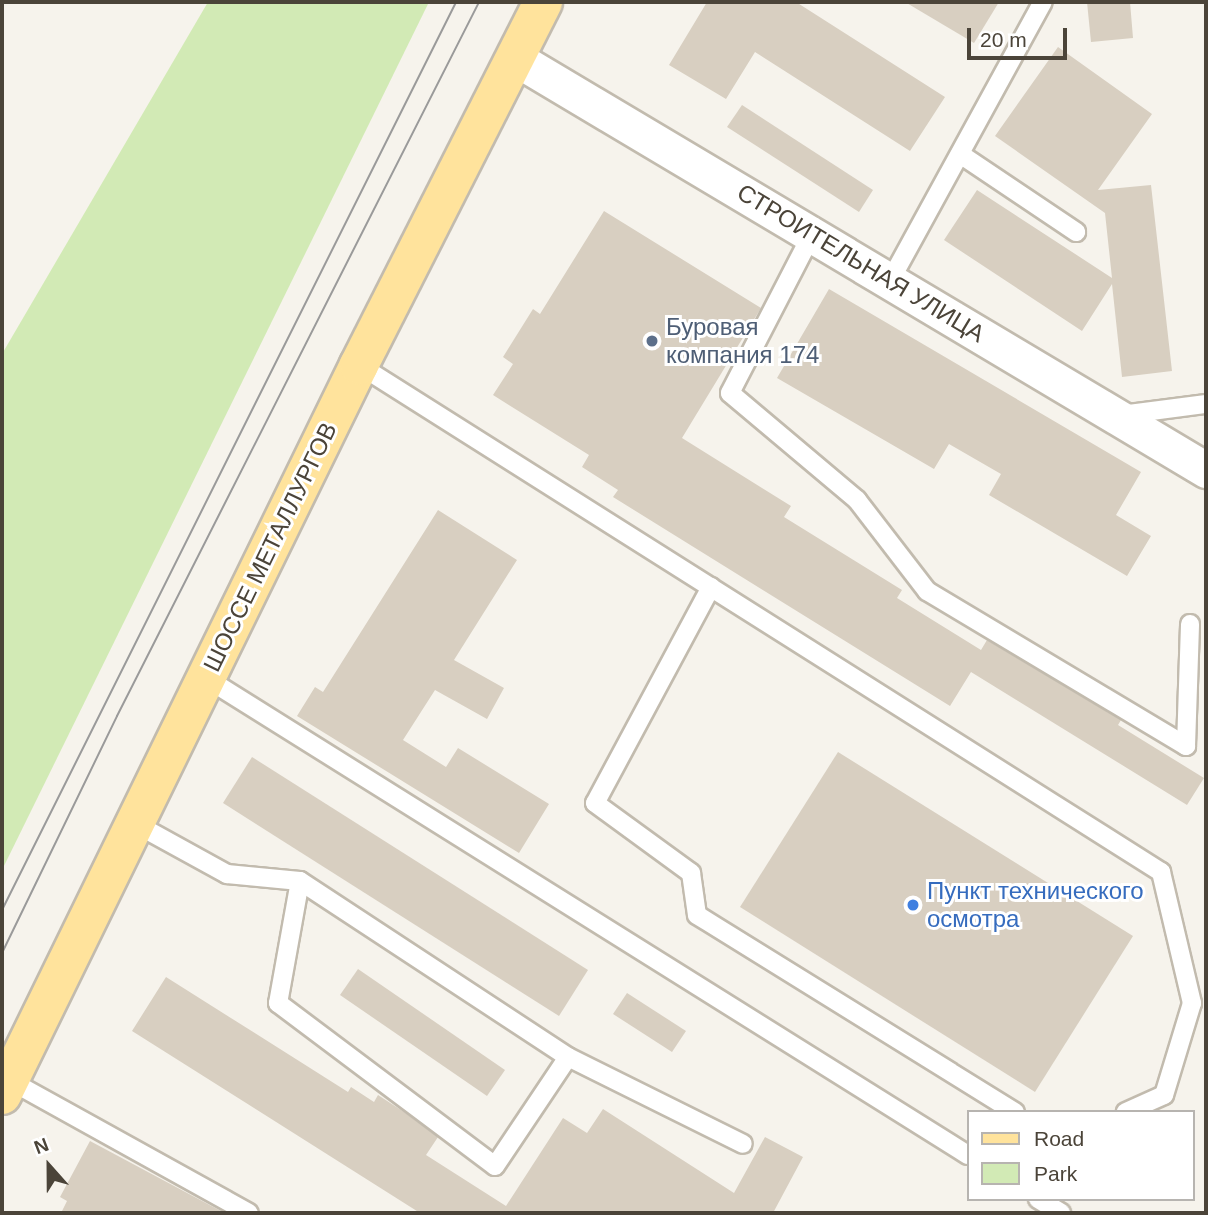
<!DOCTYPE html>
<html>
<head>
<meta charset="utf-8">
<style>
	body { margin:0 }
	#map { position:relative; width:1208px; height:1215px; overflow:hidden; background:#f6f3ec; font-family:Arial,sans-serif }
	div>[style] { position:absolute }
	.green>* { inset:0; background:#d2eab5 }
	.building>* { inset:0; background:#d8cfc1 }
	.roads { filter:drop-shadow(2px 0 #c2bbae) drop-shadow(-2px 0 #c2bbae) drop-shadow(0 2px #c2bbae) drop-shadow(0 -2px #c2bbae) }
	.lane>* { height:18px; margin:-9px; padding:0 9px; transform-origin:9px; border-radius:9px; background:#fff }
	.street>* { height:35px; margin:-17.5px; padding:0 17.5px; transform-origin:17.5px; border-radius:17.5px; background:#fff }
	.primary>* { height:38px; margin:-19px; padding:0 19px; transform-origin:19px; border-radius:19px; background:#ffe39c }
	.tram>* { height:2px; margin:-1px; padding:0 1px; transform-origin:1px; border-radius:1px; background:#9a9a9a }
	.dots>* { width:19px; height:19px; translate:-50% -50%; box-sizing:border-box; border:4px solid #fff; border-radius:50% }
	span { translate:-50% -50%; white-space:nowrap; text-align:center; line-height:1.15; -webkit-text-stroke:6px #fff; paint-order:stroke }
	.street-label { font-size:24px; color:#4b4439 }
	.service-label { font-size:24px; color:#4e5e75 }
	.left { translate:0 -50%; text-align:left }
	.shop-label { font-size:24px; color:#366cbe }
	.frame { position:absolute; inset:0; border:4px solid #4b4439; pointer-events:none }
	.legend { position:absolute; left:967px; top:1110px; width:228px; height:91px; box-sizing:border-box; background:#fff; border:2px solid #b7b4b0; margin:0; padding:9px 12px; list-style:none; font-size:21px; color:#4b4439 }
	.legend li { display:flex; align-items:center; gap:14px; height:35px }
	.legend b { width:35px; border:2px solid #b7b4b0 }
	.north { position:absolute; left:14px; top:1131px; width:70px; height:70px; -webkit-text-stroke:5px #fff; paint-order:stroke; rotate:339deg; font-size:19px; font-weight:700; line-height:28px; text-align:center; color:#4b4439 }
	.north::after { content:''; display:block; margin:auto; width:24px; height:32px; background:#4b4439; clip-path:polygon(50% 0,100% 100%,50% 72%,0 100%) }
	.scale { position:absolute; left:967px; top:28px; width:100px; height:32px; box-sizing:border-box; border:4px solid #4b4439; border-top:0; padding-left:9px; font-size:21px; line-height:24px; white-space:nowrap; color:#4b4439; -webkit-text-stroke:5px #fff; paint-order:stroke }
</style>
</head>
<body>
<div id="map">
	<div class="green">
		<i style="clip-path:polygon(208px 2px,429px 2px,2px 870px,2px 354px)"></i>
	</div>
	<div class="building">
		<i style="clip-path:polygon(707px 2px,796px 2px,945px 97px,910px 151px,755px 52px,726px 99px,669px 65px)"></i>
		<i style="clip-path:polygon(905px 2px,999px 2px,974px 43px)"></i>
		<i style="clip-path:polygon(1087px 2px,1130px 2px,1133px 38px,1091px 42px)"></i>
		<i style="clip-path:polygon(1058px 47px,1152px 114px,1098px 190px,1151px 185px,1172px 371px,1122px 377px,1112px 284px,1082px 331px,944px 240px,977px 190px,1112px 278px,1105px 213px,995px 136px)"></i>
		<i style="clip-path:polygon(742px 105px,873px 190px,859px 212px,727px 127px)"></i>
		<i style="clip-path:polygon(604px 211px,761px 308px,682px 438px,791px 506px,784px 517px,902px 590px,897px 598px,981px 650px,987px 640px,1121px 720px,1118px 725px,1204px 778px,1187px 805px,971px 672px,950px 706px,613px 497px,618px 490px,582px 467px,589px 455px,493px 395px,513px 364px,503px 357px,533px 309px,540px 314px)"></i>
		<i style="clip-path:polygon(829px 289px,1141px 472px,1116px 515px,1151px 536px,1127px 576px,989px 495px,1001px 474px,949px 444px,934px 469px,777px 378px)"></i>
		<i style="clip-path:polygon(438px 510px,517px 560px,454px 660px,504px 688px,487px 719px,435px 690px,403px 740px,446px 767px,458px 748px,549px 804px,519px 853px,297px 716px,315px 687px,323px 692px)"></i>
		<i style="clip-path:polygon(838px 752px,1133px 936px,1035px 1092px,740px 907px)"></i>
		<i style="clip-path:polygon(252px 757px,588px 970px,559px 1016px,223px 803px)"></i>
		<i style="clip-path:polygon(358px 969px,505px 1070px,487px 1096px,340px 995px)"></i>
		<i style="clip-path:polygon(166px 977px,348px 1092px,351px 1087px,374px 1102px,378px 1095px,404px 1112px,438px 1137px,426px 1155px,506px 1206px,563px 1118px,587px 1133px,603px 1109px,734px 1193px,765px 1137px,803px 1157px,773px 1213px,420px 1213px,132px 1031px)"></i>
		<i style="clip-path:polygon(627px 993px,686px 1031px,672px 1052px,613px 1014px)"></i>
		<i style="clip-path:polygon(90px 1141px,219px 1210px,226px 1213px,61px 1213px,67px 1201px,60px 1197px)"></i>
	</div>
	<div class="roads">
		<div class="lane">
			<i style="left:960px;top:154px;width:140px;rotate:33.9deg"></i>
			<i style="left:812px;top:234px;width:179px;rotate:117.3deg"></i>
			<i style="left:730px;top:393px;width:166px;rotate:40.1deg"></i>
			<i style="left:857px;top:500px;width:115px;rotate:52.4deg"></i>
			<i style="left:927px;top:591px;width:302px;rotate:30.9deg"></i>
			<i style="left:1186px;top:746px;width:122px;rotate:-88.1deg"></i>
			<i style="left:890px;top:281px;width:318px;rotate:-61.3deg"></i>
			<i style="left:359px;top:365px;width:949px;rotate:32.3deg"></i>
			<i style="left:1161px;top:872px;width:135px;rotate:76.7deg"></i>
			<i style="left:1192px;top:1003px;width:96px;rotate:106.9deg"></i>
			<i style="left:1164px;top:1095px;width:42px;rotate:155.9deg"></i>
			<i style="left:1121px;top:415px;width:86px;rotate:-7.4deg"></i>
			<i style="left:711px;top:587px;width:245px;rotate:118.2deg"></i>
			<i style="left:595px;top:803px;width:119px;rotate:36.1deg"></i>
			<i style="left:691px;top:873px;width:42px;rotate:81.9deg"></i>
			<i style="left:697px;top:915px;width:374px;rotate:31.8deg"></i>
			<i style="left:206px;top:678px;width:899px;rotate:32.05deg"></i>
			<i style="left:136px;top:824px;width:104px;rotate:28.8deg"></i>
			<i style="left:227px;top:874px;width:73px;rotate:5.5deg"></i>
			<i style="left:300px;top:881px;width:321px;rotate:33.3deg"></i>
			<i style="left:568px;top:1057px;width:195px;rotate:26.4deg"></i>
			<i style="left:300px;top:881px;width:124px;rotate:100.2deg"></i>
			<i style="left:278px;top:1003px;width:271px;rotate:36.9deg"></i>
			<i style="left:495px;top:1166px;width:131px;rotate:-56.2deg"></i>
			<i style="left:9px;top:1080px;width:274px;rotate:29deg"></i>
			<i style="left:1038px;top:1199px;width:27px;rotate:31deg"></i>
		</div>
		<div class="street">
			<i style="left:515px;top:58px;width:805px;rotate:30.8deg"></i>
		</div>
		<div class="primary">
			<i style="left:2px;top:1095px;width:813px;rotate:-63.94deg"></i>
			<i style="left:359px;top:365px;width:407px;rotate:-63.1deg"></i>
		</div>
	</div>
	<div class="tram">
		<i style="left:2px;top:910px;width:1015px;rotate:-63.43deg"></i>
		<i style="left:2px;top:953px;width:263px;rotate:-64.1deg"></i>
		<i style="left:117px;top:716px;width:801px;rotate:-63.11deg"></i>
	</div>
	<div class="dots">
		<i style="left:652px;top:341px;background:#5c6f8a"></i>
		<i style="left:913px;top:905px;background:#3f7fe0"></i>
	</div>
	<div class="street-label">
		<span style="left:861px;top:263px;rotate:31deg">СТРОИТЕЛЬНАЯ УЛИЦА</span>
		<span style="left:270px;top:547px;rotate:-64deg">ШОССЕ МЕТАЛЛУРГОВ</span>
	</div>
	<div class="service-label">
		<span class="left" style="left:666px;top:341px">Буровая<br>компания 174</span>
	</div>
	<div class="shop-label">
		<span class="left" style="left:927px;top:905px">Пункт технического<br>осмотра</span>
	</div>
	<div class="frame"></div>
	<ul class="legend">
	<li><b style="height:9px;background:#ffe39c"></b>Road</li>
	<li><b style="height:19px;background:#d2eab5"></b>Park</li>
	</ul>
	<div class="north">N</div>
	<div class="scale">20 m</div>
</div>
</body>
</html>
